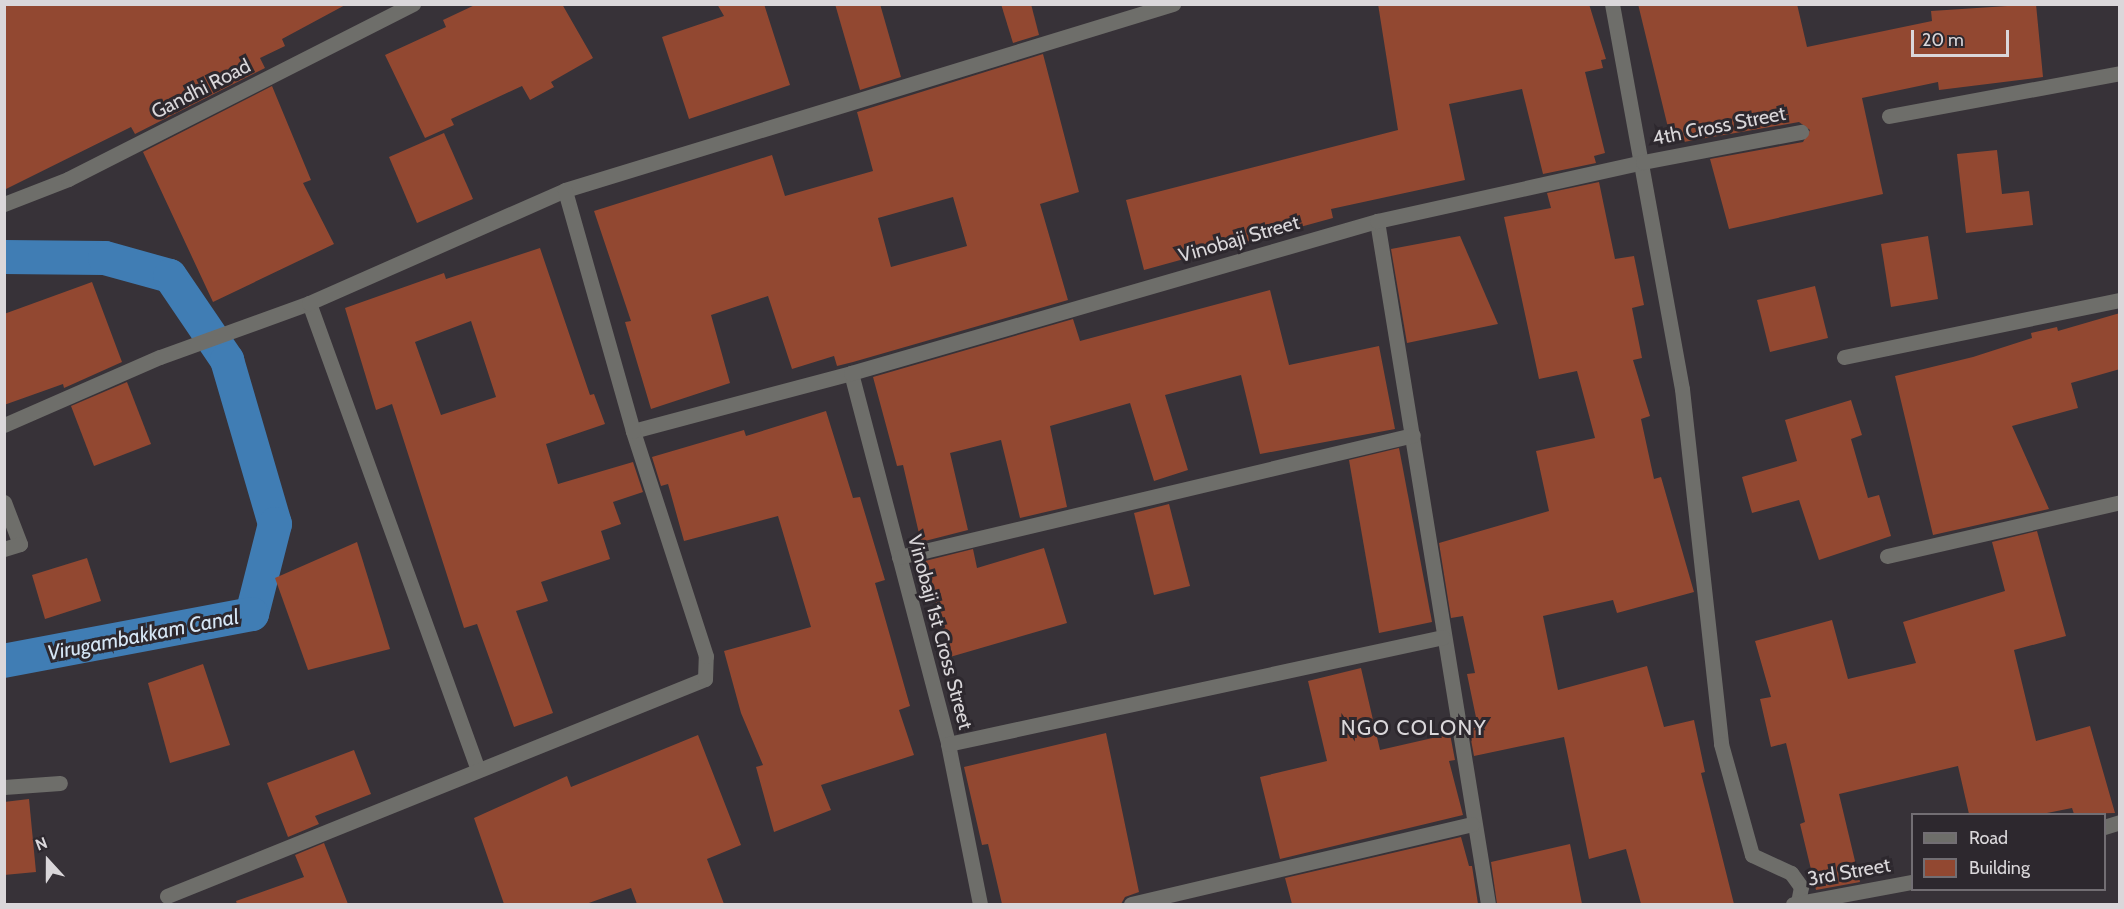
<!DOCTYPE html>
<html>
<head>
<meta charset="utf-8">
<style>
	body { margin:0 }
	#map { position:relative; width:2124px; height:909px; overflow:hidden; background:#373238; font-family:Cabin,sans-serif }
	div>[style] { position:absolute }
	.canal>* { height:34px; margin:-17px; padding:0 17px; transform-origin:17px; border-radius:17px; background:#407db4 }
	.building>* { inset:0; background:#924831 }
	.minor>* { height:15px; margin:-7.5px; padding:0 7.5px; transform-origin:7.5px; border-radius:7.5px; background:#6e6e6a }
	span { translate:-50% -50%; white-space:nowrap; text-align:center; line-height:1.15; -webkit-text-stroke:6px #2d282e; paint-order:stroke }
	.street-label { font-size:20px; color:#dad7da }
	.water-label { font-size:21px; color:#d6e6f5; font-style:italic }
	.neighbourhood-label { font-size:21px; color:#dad7da; letter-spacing:1.5px }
	.frame { position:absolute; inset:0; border:6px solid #dad7da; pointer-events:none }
	.legend { position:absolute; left:1911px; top:813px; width:195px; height:78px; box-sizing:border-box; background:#2d282e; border:2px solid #726e73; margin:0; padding:8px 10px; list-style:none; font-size:18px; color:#dad7da }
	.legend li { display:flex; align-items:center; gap:12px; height:30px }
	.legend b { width:30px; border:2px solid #726e73 }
	.north { position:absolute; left:18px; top:831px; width:60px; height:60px; -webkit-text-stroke:4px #2d282e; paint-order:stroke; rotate:339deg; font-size:16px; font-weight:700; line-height:24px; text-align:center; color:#dad7da }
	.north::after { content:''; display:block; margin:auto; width:21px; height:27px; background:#dad7da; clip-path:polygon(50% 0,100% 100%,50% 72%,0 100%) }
	.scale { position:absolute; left:1911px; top:30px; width:98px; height:27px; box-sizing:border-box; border:3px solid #dad7da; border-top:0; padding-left:8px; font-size:18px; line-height:21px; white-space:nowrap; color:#dad7da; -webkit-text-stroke:4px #2d282e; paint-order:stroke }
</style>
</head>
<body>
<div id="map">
	<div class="canal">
		<i style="left:4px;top:257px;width:101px;rotate:0.6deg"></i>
		<i style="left:105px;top:258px;width:67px;rotate:15.5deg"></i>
		<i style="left:170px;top:276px;width:102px;rotate:55.8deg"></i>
		<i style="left:227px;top:360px;width:171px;rotate:73.7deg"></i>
		<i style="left:275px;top:524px;width:93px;rotate:104.3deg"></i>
		<i style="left:252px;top:614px;width:252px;rotate:169.3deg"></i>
	</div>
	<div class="building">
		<i style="clip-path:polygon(4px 4px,347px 4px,282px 39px,285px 46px,260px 58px,265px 68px,135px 134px,131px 127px,4px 190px)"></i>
		<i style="clip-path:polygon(477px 4px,562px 4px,593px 58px,551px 82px,554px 87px,530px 100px,522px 86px,451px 119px,454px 125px,425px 138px,385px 55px,446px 27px,443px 20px)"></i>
		<i style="clip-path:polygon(717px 4px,764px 4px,790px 85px,689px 119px,662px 37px,724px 16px)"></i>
		<i style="clip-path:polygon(835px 4px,880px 4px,901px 77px,860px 90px)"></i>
		<i style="clip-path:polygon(1001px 4px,1031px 4px,1039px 35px,1013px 43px)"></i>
		<i style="clip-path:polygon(1378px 4px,1589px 4px,1606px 59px,1601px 60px,1603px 68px,1585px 72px,1605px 153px,1594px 156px,1596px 163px,1543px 174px,1522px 89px,1449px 104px,1465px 180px,1331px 209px,1333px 218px,1144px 270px,1126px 200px,1398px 130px)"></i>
		<i style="clip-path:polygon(1638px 4px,1797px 4px,1807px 47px,1932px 21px,1931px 11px,2036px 4px,2043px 77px,1939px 90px,1938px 82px,1862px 98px,1883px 194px,1729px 229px,1710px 159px,1803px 142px,1810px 130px,1799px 122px,1672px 144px)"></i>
		<i style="clip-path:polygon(evenodd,1043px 54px,1079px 192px,1040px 204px,1068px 300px,853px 362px,837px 366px,834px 356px,792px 369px,768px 296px,711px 315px,730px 383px,651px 409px,625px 322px,631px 321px,594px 211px,772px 155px,785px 196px,873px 171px,857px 112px,1043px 54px,953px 197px,967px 246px,891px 267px,878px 218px,953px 197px)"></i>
		<i style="clip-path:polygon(272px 86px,311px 180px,303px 183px,334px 244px,213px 302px,143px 152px)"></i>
		<i style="clip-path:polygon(444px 133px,473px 199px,417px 223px,389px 157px)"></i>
		<i style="clip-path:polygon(1997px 150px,2002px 194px,2029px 191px,2033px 225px,1966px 233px,1957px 154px)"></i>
		<i style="clip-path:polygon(1599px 182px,1615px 259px,1634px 256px,1644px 305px,1632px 308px,1642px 358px,1633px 360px,1650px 416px,1641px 419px,1654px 479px,1661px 477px,1694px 592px,1617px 613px,1613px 600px,1543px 616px,1558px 690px,1647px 666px,1664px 727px,1694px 720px,1705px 772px,1701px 773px,1734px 904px,1641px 904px,1626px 849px,1589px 859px,1564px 737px,1474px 756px,1469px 729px,1478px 727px,1467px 674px,1475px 673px,1463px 616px,1451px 618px,1439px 543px,1549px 511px,1536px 451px,1595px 438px,1577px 371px,1539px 379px,1504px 217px,1551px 208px,1547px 193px)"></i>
		<i style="clip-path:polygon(1460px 236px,1498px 324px,1407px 343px,1391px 249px)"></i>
		<i style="clip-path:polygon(1928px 236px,1938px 299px,1891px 307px,1881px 244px)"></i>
		<i style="clip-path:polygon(evenodd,540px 248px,590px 395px,594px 394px,605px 424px,546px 444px,558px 484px,633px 462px,643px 492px,613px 502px,621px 524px,601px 531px,610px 559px,541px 582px,548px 601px,516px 611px,553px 713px,514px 727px,477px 624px,464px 628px,392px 404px,376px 410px,345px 308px,444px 273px,446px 279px,540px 248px,471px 321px,496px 397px,441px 415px,415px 342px,471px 321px)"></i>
		<i style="clip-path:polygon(92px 282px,122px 362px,64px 388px,63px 384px,4px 405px,4px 314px)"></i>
		<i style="clip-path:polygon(1815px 286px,1828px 338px,1770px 352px,1757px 300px)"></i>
		<i style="clip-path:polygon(1270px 290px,1289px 365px,1379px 346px,1395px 429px,1260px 454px,1241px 375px,1165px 395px,1188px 470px,1154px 481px,1130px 403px,1050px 426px,1067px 507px,1020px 518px,1001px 440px,950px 453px,968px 530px,921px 542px,903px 465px,897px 466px,873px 377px,1073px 319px,1080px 341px)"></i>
		<i style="clip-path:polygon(2120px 313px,2120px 369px,2071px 383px,2078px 408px,2012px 426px,2049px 509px,1933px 535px,1895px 376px,1973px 357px,2032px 338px,2031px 333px,2057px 327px,2058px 331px)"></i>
		<i style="clip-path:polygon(127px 382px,151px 444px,94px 466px,71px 406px)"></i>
		<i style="clip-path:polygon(1851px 400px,1862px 435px,1851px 439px,1868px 498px,1879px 495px,1891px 536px,1819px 560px,1799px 500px,1752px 513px,1742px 477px,1797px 461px,1785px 420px)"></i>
		<i style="clip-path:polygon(826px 411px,853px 498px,860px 497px,885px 580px,875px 583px,910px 706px,899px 710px,914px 755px,821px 785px,831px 810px,774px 832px,756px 767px,763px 765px,741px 713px,724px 651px,811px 627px,778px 516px,684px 541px,668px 484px,661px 486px,652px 457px,744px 430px,746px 436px)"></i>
		<i style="clip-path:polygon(1399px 448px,1432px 622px,1379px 633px,1349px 460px)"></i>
		<i style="clip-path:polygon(1169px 504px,1190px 586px,1154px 595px,1134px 513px)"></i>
		<i style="clip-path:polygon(2037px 531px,2066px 636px,2014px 650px,2036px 741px,2090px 726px,2115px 813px,2074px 814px,2072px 808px,2042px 814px,1969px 814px,1958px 766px,1839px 794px,1860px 882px,1816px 890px,1800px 824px,1805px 822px,1786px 743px,1771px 747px,1760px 699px,1771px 697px,1755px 641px,1832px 620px,1848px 679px,1916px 663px,1903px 622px,2005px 591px,1992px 542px)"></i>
		<i style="clip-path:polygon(357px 542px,390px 649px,308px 670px,275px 578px)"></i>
		<i style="clip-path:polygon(1044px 548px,1067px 623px,950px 657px,925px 561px,973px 549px,977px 568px)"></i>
		<i style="clip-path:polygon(87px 558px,101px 601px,45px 619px,32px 575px)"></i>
		<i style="clip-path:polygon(203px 664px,230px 745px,170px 763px,148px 683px)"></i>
		<i style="clip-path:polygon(1361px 668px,1380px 750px,1450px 734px,1455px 760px,1449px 761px,1463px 815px,1280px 859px,1260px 777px,1327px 761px,1308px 681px)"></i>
		<i style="clip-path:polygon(1106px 733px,1139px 892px,1125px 897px,1121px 904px,1002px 904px,988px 844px,982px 845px,964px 767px)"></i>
		<i style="clip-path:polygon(698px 735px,741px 845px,707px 859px,724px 904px,637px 904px,631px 888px,586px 904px,504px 904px,474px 818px,567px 776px,571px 787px)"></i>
		<i style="clip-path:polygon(354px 750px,371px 794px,315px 816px,319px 824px,288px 837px,267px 783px)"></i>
		<i style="clip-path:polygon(29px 799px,36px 872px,4px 875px,4px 802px)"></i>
		<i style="clip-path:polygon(1461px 837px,1469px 866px,1472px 866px,1478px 904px,1292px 904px,1285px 878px)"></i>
		<i style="clip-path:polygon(324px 843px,348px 904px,237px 904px,236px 901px,304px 877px,295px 855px)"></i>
		<i style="clip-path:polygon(1570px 844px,1582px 904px,1497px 904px,1491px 862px)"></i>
	</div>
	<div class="minor">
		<i style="left:1612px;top:4px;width:391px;rotate:79.7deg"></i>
		<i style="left:1682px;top:389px;width:357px;rotate:83.7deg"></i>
		<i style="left:1721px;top:744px;width:115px;rotate:74.4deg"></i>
		<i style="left:1752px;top:855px;width:43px;rotate:24.8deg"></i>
		<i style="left:1791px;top:873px;width:17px;rotate:54deg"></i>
		<i style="left:1801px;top:887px;width:16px;rotate:101deg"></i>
		<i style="left:1889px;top:116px;width:235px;rotate:-10.5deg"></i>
		<i style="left:4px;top:204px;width:69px;rotate:-21.3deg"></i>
		<i style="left:68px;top:179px;width:387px;rotate:-26.9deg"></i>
		<i style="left:1377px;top:221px;width:692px;rotate:80.77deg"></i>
		<i style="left:309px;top:303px;width:494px;rotate:70.1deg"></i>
		<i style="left:1844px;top:357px;width:282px;rotate:-11.7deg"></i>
		<i style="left:851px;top:373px;width:383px;rotate:75.3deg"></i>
		<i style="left:948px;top:744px;width:163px;rotate:78.7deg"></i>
		<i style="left:4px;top:425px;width:170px;rotate:-23.6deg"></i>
		<i style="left:160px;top:357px;width:158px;rotate:-19.9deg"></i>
		<i style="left:309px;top:303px;width:280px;rotate:-23.8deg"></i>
		<i style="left:565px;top:190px;width:636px;rotate:-17.01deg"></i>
		<i style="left:633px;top:431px;width:226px;rotate:-14.9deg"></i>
		<i style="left:851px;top:373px;width:548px;rotate:-16.12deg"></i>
		<i style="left:1377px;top:221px;width:272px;rotate:-12.5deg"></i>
		<i style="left:1643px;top:162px;width:161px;rotate:-10.8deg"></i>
		<i style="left:4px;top:502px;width:45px;rotate:69.1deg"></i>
		<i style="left:20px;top:544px;width:17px;rotate:163deg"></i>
		<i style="left:1887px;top:556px;width:239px;rotate:-13deg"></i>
		<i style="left:899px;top:557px;width:528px;rotate:-13.35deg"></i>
		<i style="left:948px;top:744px;width:506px;rotate:-12.2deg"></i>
		<i style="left:4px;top:787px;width:56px;rotate:-4.1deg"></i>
		<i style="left:2104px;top:827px;width:17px;rotate:-17deg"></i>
		<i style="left:167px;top:896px;width:580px;rotate:-21.97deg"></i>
		<i style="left:705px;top:679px;width:23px;rotate:-88deg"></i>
		<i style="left:706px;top:656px;width:237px;rotate:-108deg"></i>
		<i style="left:633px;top:431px;width:250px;rotate:-105.8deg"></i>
		<i style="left:1131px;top:904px;width:350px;rotate:-13.2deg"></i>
		<i style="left:1793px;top:904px;width:121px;rotate:-10.5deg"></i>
	</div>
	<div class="street-label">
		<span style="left:201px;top:89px;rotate:-27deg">Gandhi Road</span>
		<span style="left:1719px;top:126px;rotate:-11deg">4th Cross Street</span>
		<span style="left:1239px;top:239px;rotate:-16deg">Vinobaji Street</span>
		<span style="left:940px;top:632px;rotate:75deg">Vinobaji 1st Cross Street</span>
		<span style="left:1849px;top:872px;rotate:-10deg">3rd Street</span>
	</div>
	<div class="water-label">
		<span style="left:143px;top:635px;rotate:-11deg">Virugambakkam Canal</span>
	</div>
	<div class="neighbourhood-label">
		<span style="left:1414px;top:728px">NGO COLONY</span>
	</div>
	<div class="frame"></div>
	<ul class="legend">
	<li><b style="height:8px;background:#6e6e6a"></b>Road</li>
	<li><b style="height:16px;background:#924831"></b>Building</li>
	</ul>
	<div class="north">N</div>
	<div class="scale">20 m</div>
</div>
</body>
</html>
